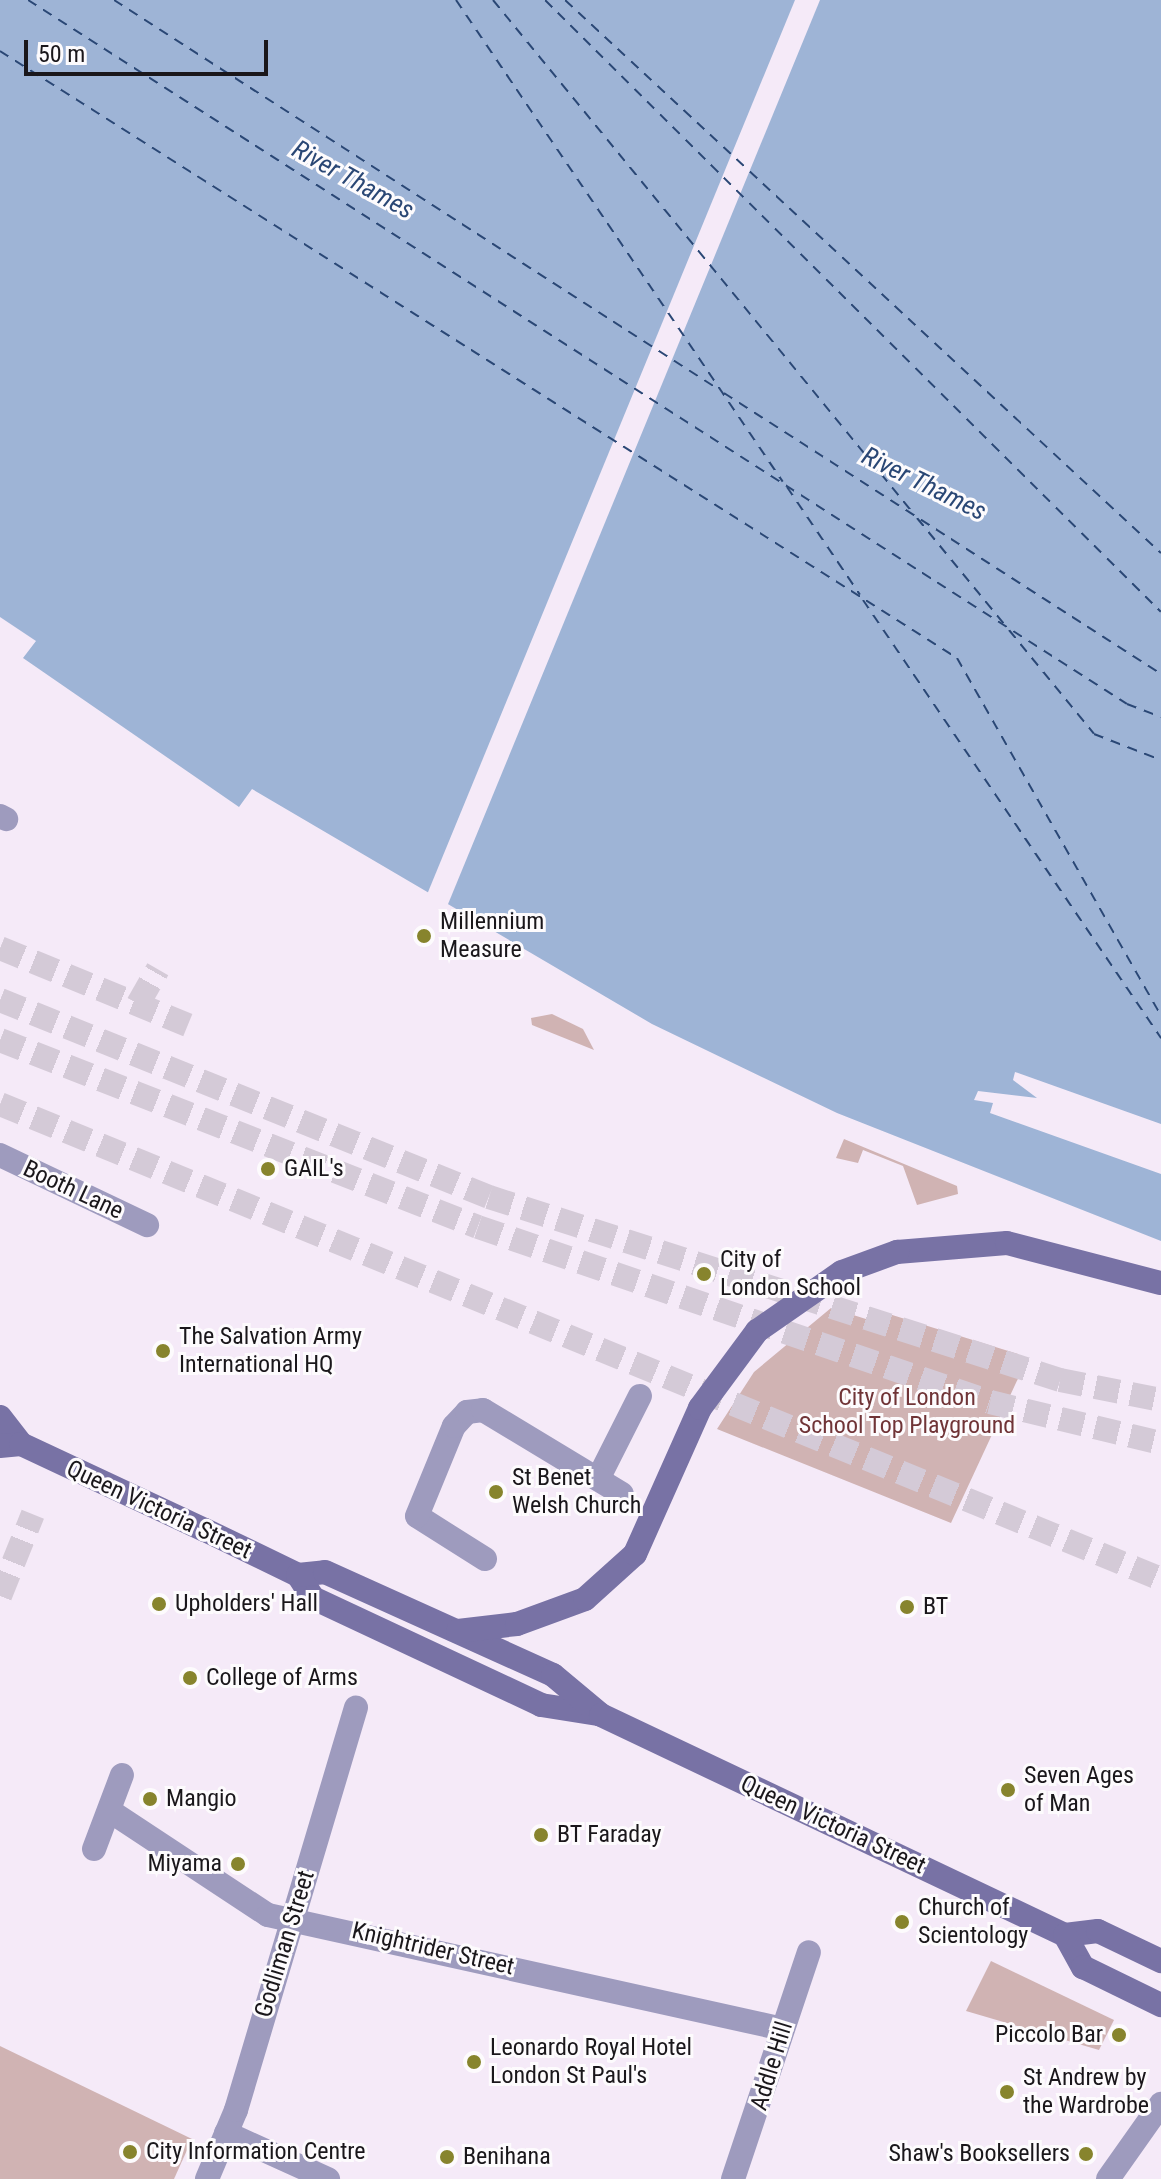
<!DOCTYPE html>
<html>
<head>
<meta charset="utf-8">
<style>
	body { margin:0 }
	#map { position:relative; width:1161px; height:2179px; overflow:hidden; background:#f5eaf8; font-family:"Roboto Condensed",sans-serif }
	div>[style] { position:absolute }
	.green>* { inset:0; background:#d0b3b3 }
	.water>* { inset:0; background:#9eb4d6 }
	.pier>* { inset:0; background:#f5eaf8 }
	.ferry>* { height:2px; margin-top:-1px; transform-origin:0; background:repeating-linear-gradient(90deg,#2a4775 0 10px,transparent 0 18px) }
	.street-tunnel>* { height:24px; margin-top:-12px; transform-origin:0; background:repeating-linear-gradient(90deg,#d4cad7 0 24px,transparent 0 36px) }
	.primary-tunnel>* { height:24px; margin-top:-12px; transform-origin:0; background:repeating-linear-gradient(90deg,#d4cad7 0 24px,transparent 0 36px) }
	.street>* { height:24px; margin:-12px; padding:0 12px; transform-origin:12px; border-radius:12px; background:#9e9bbe }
	.secondary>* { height:24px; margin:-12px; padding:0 12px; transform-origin:12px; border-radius:12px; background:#7872a5 }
	.secondary-bridge>* { height:24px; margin:-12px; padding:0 12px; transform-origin:12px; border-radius:12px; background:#7872a5 }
	.dots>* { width:22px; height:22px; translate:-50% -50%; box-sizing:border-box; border:4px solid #fdfbfd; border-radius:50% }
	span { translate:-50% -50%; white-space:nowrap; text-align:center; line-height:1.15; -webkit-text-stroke:6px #fdfbfd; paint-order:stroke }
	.poi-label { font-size:24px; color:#1a171b }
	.left { translate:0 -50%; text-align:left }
	.right { translate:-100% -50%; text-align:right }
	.street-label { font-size:24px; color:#1a171b }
	.park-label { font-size:24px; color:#703437 }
	.water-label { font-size:26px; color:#2a4775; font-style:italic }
	.scale { position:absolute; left:24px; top:40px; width:244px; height:36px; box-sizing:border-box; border:4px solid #1a171b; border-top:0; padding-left:10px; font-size:24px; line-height:28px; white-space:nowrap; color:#1a171b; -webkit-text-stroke:6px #fdfbfd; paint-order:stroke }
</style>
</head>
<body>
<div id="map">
	<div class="green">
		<i style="clip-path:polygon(552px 1014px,583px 1029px,594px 1050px,532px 1025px,531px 1018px)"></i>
		<i style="clip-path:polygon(844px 1139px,957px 1186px,958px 1194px,917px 1205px,903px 1166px,863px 1150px,858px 1163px,836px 1158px)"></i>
		<i style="clip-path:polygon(831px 1308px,885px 1325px,889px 1314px,1018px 1354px,1022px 1370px,951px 1523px,717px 1429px,754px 1372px)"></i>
		<i style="clip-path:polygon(991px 1961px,1114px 2020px,1099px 2050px,966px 2011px)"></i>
		<i style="clip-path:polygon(0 2046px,192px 2139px,174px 2179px,0 2179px)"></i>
	</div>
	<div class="water">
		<i style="clip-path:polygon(0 0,1161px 0,1161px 1241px,837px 1113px,652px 1024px,252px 789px,239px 807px,23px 658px,36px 641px,0 617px)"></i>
	</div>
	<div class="pier">
		<i style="clip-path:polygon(795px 0,820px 0,446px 909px,426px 897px)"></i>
		<i style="clip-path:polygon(1015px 1072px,1161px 1124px,1161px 1174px,990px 1113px,993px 1103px,974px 1100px,978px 1091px,1037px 1098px,1013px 1080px)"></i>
	</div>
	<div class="ferry">
		<i style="left:28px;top:0;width:1305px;rotate:32.64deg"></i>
		<i style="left:1127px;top:704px;width:36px;rotate:21deg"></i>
		<i style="left:114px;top:0;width:718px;rotate:32.78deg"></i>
		<i style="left:456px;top:0;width:582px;rotate:55.85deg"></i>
		<i style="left:493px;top:0;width:663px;rotate:50.69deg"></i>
		<i style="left:545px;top:0;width:868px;rotate:44.81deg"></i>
		<i style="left:565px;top:0;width:813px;rotate:42.86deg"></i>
		<i style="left:0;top:51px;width:1133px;rotate:32.39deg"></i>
		<i style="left:957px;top:658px;width:412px;rotate:60.3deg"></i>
		<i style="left:724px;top:393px;width:520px;rotate:32.74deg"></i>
		<i style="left:787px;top:487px;width:130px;rotate:55.9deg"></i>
		<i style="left:917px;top:518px;width:139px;rotate:50.6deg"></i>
		<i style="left:863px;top:600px;width:530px;rotate:55.77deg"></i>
		<i style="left:1009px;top:630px;width:134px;rotate:50.7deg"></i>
		<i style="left:1094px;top:734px;width:72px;rotate:21.2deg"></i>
	</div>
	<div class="street-tunnel">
		<i style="left:0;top:948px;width:203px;rotate:22.3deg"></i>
		<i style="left:138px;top:1004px;width:40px;rotate:-60.3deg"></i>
		<i style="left:0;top:1104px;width:1254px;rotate:22.25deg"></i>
		<i style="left:0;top:1596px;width:88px;rotate:-68.1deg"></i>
	</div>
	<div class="primary-tunnel">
		<i style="left:0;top:1000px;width:527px;rotate:21.94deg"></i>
		<i style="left:489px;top:1197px;width:600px;rotate:17.77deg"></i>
		<i style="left:1060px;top:1380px;width:103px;rotate:11.2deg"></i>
		<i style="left:0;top:1040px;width:513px;rotate:21.37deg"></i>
		<i style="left:478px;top:1227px;width:541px;rotate:18.87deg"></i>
		<i style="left:990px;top:1402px;width:176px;rotate:13.5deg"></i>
	</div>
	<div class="street">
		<i style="left:0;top:816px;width:7px;rotate:27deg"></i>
		<i style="left:0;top:1155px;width:163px;rotate:25.5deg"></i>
		<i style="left:598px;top:1479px;width:93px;rotate:-63.2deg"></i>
		<i style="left:485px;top:1559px;width:80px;rotate:-147.7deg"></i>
		<i style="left:417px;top:1516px;width:97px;rotate:-67.7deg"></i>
		<i style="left:454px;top:1426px;width:19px;rotate:-47deg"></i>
		<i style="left:467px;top:1412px;width:16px;rotate:-7deg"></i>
		<i style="left:483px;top:1410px;width:162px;rotate:31.1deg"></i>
		<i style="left:110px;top:1811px;width:189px;rotate:33.4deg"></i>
		<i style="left:268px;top:1915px;width:527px;rotate:12.48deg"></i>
		<i style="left:94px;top:1849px;width:79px;rotate:-69.3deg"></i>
		<i style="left:226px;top:2133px;width:112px;rotate:24.3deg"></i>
		<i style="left:207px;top:2179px;width:75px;rotate:-67.2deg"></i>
		<i style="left:236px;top:2110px;width:420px;rotate:-73.4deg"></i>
		<i style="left:733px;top:2179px;width:239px;rotate:-71.5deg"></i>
		<i style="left:1108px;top:2179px;width:92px;rotate:-54.8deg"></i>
	</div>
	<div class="secondary">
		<i style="left:897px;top:1252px;width:110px;rotate:-4.7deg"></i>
		<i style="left:1007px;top:1243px;width:159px;rotate:14.6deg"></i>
		<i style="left:0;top:1417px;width:34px;rotate:52deg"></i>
		<i style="left:0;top:1446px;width:21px;rotate:-5deg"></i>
		<i style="left:21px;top:1444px;width:203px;rotate:25.1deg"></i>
		<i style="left:205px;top:1530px;width:103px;rotate:25.8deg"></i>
		<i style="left:298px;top:1575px;width:27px;rotate:57deg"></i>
		<i style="left:313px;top:1598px;width:252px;rotate:25.1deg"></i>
		<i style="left:541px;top:1705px;width:59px;rotate:8.8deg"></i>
		<i style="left:298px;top:1575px;width:27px;rotate:-6deg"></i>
		<i style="left:325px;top:1572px;width:250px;rotate:24.3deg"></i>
		<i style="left:553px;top:1675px;width:62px;rotate:39.8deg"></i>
		<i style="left:601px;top:1715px;width:514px;rotate:25.37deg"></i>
		<i style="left:1065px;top:1935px;width:33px;rotate:-7deg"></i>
		<i style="left:1098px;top:1931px;width:70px;rotate:25.5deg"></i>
		<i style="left:458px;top:1631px;width:59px;rotate:-6.8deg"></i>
		<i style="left:1065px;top:1935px;width:37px;rotate:61deg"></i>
		<i style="left:1083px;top:1967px;width:87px;rotate:26deg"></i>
	</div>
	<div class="secondary-bridge">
		<i style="left:517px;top:1624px;width:72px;rotate:-20.2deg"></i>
		<i style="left:585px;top:1599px;width:67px;rotate:-42deg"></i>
		<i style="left:635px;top:1554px;width:160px;rotate:-66deg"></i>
		<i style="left:700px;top:1408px;width:96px;rotate:-53.5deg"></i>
		<i style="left:757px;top:1331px;width:103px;rotate:-34.8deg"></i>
		<i style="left:842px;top:1272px;width:59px;rotate:-20deg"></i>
	</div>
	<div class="dots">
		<i style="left:424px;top:936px;background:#87842d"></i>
		<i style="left:268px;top:1169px;background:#87842d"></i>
		<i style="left:704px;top:1274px;background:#87842d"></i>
		<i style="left:163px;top:1351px;background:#87842d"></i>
		<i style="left:496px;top:1492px;background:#87842d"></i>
		<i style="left:159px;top:1604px;background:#87842d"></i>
		<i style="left:907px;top:1607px;background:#87842d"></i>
		<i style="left:190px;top:1678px;background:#87842d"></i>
		<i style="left:1008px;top:1790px;background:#87842d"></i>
		<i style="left:150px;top:1799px;background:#87842d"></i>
		<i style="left:541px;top:1835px;background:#87842d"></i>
		<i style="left:238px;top:1864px;background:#87842d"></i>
		<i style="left:902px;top:1922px;background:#87842d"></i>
		<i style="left:1119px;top:2035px;background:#87842d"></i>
		<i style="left:474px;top:2062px;background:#87842d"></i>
		<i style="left:1007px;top:2092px;background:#87842d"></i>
		<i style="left:130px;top:2152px;background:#87842d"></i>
		<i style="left:1086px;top:2154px;background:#87842d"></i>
		<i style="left:447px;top:2157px;background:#87842d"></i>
	</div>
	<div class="poi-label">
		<span class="left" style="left:440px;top:936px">Millennium<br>Measure</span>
		<span class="left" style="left:284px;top:1169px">GAIL's</span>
		<span class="left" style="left:720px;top:1274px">City of<br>London School</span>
		<span class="left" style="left:179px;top:1351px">The Salvation Army<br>International HQ</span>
		<span class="left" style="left:512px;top:1492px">St Benet<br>Welsh Church</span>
		<span class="left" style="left:175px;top:1604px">Upholders' Hall</span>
		<span class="left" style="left:923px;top:1607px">BT</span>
		<span class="left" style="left:206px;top:1678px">College of Arms</span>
		<span class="left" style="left:1024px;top:1790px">Seven Ages<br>of Man</span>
		<span class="left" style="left:166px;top:1799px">Mangio</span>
		<span class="left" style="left:557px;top:1835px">BT Faraday</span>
		<span class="right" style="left:222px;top:1864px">Miyama</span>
		<span class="left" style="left:918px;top:1922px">Church of<br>Scientology</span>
		<span class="right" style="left:1103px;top:2035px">Piccolo Bar</span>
		<span class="left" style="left:490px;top:2062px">Leonardo Royal Hotel<br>London St Paul's</span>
		<span class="left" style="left:1023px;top:2092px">St Andrew by<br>the Wardrobe</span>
		<span class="left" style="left:146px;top:2152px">City Information Centre</span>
		<span class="right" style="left:1070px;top:2154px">Shaw's Booksellers</span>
		<span class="left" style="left:463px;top:2157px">Benihana</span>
	</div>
	<div class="street-label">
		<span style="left:73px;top:1190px;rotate:25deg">Booth Lane</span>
		<span style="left:159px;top:1510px;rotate:25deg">Queen Victoria Street</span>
		<span style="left:833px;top:1825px;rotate:25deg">Queen Victoria Street</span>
		<span style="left:285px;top:1944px;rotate:-73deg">Godliman Street</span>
		<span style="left:433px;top:1949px;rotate:13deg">Knightrider Street</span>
		<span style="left:772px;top:2066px;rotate:-73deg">Addle Hill</span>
	</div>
	<div class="park-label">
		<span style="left:907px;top:1412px">City of London<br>School Top Playground</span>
	</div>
	<div class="water-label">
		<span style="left:353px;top:180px;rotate:29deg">River Thames</span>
		<span style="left:924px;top:484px;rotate:26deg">River Thames</span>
	</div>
	<div class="scale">50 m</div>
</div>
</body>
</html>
